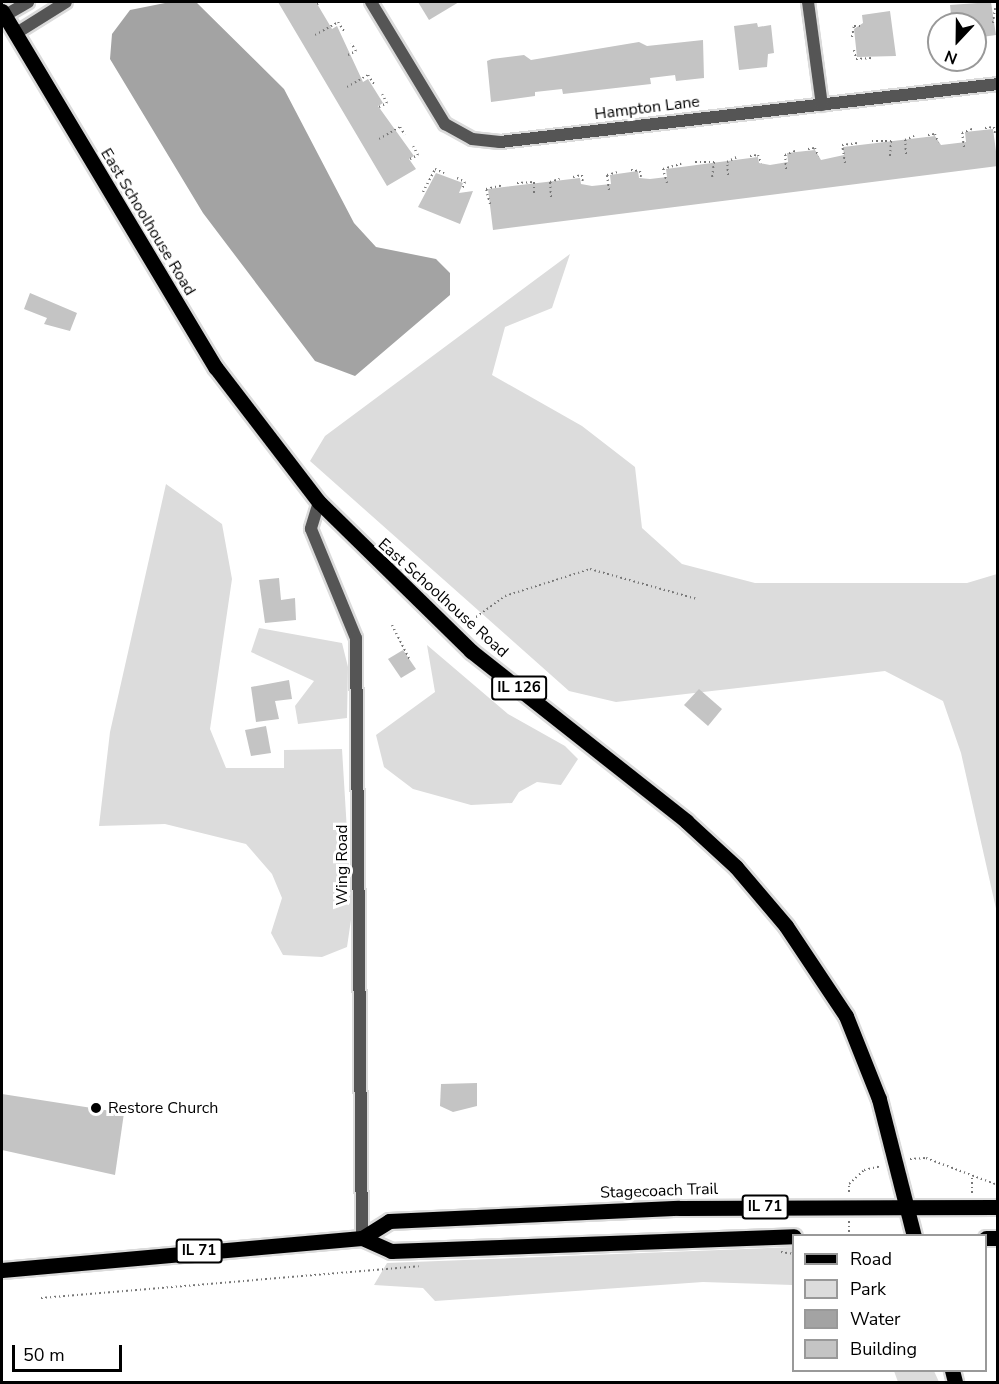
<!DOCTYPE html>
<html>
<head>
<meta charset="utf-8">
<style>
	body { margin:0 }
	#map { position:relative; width:999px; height:1384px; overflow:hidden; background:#fff; font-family:"Nunito Sans",sans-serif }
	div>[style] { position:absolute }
	.green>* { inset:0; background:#dcdcdc }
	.water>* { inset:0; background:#a3a3a3 }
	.building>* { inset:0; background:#c4c4c4 }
	.path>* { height:2px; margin-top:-1px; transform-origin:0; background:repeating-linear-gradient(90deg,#777 0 1.5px,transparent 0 4.5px) }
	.roads { filter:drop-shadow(2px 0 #dbdbdb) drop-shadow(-2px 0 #dbdbdb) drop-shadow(0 2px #dbdbdb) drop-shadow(0 -2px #dbdbdb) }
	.street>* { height:12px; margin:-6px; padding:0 6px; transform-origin:6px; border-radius:6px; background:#555 }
	.primary>* { height:15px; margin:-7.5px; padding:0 7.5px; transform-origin:7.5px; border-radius:7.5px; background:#000 }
	.dots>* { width:16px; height:16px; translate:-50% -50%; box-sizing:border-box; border:3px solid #fff; border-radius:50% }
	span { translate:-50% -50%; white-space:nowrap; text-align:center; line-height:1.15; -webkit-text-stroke:6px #fff; paint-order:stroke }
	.shield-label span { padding:2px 4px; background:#fff; border:2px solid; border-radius:4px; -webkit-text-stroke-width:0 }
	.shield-label { font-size:15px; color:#000; font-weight:700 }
	.street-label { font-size:16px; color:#000 }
	.poi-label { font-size:16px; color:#000 }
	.left { translate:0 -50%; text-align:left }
	.frame { position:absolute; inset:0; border:3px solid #000; pointer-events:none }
	.legend { position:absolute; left:792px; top:1234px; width:195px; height:138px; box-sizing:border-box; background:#fff; border:2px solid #999; margin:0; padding:8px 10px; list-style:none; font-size:18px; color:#000 }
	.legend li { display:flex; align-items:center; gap:12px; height:30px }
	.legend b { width:30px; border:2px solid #999 }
	.north { position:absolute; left:927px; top:12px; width:60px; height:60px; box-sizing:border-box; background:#fff; border:2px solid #999; border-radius:50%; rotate:202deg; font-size:16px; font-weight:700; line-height:24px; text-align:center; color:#000 }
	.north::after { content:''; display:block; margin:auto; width:21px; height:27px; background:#000; clip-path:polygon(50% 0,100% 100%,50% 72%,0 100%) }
	.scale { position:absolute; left:12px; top:1345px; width:110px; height:27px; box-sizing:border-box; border:3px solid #000; border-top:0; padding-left:8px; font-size:18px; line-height:21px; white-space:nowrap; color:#000; -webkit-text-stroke:4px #fff; paint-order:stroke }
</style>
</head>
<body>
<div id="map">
	<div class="green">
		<i style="clip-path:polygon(570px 254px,552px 308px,505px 327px,492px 375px,582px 426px,635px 467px,642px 528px,682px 564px,755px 583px,967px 583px,997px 574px,997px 913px,961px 753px,943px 701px,885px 671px,616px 702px,569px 691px,310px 461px,325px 436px)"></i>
		<i style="clip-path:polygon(166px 484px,222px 524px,232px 579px,210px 729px,226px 768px,284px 768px,284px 750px,342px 749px,352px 913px,347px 947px,322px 957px,283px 955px,271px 933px,282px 898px,272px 874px,246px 844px,165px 824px,99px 826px,110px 732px)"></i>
		<i style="clip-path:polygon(259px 628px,342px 643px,348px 667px,347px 718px,298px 724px,295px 706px,314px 681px,251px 652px)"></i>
		<i style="clip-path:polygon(427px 645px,508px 714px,565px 746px,578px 759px,561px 785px,537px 782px,519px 792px,512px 803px,471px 805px,413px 789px,384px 767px,376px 735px,435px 692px)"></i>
		<i style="clip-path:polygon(793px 1247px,793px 1285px,703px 1282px,435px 1301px,423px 1288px,374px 1285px,387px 1263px)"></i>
		<i style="clip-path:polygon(894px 1371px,934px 1371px,939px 1382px,898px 1382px)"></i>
	</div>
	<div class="water">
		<i style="clip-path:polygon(170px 2px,196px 2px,284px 89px,354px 223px,376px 247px,436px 259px,450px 273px,450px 295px,355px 376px,315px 361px,203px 213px,110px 59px,112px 34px,130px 10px)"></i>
	</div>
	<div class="building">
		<i style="clip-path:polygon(278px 2px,316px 2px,332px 29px,337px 26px,363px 82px,368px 79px,383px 103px,378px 106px,414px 156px,409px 159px,416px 169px,387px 186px)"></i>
		<i style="clip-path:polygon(418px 2px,459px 2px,429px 20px)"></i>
		<i style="clip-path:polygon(991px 2px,996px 35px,975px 38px,975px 24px,952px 24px,950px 5px)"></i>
		<i style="clip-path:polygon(890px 11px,896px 56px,857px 57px,854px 29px,863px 23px,862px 15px)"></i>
		<i style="clip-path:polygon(757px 23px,758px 27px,771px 25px,774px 53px,768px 54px,767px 67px,739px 70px,734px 26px)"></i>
		<i style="clip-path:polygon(703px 40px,704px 78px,676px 81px,675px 75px,650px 78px,651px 84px,563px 94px,562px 89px,535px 92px,535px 96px,491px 102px,487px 61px,492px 59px,524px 55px,531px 60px,639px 42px,647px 46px)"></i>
		<i style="clip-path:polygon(993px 129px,998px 166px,493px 230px,488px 189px,580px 178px,581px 184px,592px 186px,611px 184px,610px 175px,638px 171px,639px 178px,650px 179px,667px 177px,666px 169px,758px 157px,759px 163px,770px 165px,788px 162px,787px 153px,815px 150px,821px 160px,844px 155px,843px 147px,935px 136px,941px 145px,966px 142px,965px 132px)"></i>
		<i style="clip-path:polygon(436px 173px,463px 183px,459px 193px,473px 191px,460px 224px,418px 207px)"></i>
		<i style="clip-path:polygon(30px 293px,77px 313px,70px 331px,44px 324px,47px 318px,24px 309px)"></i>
		<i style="clip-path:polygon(279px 578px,281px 600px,295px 598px,296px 620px,265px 623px,259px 580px)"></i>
		<i style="clip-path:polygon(403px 650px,416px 669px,401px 678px,388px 659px)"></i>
		<i style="clip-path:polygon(289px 680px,292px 699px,275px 701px,279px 719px,256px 722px,251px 687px)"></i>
		<i style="clip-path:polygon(699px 689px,722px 709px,708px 726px,684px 705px)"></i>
		<i style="clip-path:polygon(266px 726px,271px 753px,251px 756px,245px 730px)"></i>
		<i style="clip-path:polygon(477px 1083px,477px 1106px,453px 1112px,440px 1106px,441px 1084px)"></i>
		<i style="clip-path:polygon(2px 1094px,124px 1113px,115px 1175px,2px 1150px)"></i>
	</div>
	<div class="path">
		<i style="left:317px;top:4px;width:4px;rotate:-27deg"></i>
		<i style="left:993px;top:23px;width:15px;rotate:-82deg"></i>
		<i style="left:315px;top:35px;width:26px;rotate:-29deg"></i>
		<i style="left:338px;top:22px;width:11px;rotate:56deg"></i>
		<i style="left:852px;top:37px;width:11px;rotate:-80deg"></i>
		<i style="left:854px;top:26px;width:6px"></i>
		<i style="left:854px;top:50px;width:9px;rotate:77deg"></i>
		<i style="left:856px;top:59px;width:16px;rotate:-4deg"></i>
		<i style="left:348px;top:55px;width:9px;rotate:-27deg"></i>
		<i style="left:356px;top:51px;width:9px;rotate:-122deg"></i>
		<i style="left:347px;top:87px;width:24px;rotate:-30deg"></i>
		<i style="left:368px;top:75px;width:11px;rotate:56deg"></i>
		<i style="left:379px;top:107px;width:9px;rotate:-27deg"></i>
		<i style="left:387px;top:103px;width:10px;rotate:-119deg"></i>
		<i style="left:985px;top:128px;width:9px;rotate:-6deg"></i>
		<i style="left:994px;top:127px;width:7px;rotate:82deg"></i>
		<i style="left:928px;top:135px;width:7px;rotate:-8deg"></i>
		<i style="left:935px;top:134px;width:9px;rotate:69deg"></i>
		<i style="left:379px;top:139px;width:24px;rotate:-30deg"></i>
		<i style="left:400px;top:127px;width:9px;rotate:58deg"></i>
		<i style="left:872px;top:141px;width:19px"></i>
		<i style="left:891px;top:141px;width:16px;rotate:94deg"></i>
		<i style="left:964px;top:147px;width:14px;rotate:-98deg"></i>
		<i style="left:962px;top:133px;width:11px;rotate:-22deg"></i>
		<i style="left:808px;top:149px;width:7px;rotate:-8deg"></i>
		<i style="left:815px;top:148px;width:9px;rotate:69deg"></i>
		<i style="left:906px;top:154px;width:14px;rotate:-94deg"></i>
		<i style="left:905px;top:140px;width:10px;rotate:-24deg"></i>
		<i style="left:750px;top:156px;width:8px;rotate:-7deg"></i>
		<i style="left:758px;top:155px;width:9px;rotate:69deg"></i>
		<i style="left:410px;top:159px;width:9px;rotate:-27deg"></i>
		<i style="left:418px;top:155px;width:10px;rotate:-119deg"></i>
		<i style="left:695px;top:162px;width:19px"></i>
		<i style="left:714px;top:162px;width:16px;rotate:97deg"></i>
		<i style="left:845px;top:163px;width:18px;rotate:-99deg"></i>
		<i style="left:842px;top:145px;width:16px;rotate:-7deg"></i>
		<i style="left:786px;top:169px;width:14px;rotate:-94deg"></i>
		<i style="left:785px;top:155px;width:11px;rotate:-22deg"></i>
		<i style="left:631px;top:170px;width:9px;rotate:6deg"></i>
		<i style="left:640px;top:171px;width:6px;rotate:81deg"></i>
		<i style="left:728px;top:175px;width:13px;rotate:-94deg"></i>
		<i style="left:727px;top:162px;width:11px;rotate:-27deg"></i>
		<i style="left:573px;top:177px;width:9px;rotate:-13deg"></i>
		<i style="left:582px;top:175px;width:9px;rotate:84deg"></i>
		<i style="left:457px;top:178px;width:9px;rotate:27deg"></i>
		<i style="left:465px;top:182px;width:8px;rotate:113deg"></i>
		<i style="left:517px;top:183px;width:17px;rotate:-3deg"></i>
		<i style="left:534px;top:182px;width:13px;rotate:90deg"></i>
		<i style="left:667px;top:183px;width:15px;rotate:-106deg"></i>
		<i style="left:663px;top:169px;width:19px;rotate:-16deg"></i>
		<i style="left:609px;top:190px;width:15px;rotate:-98deg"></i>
		<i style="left:607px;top:175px;width:11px;rotate:-15deg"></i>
		<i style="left:423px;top:192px;width:26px;rotate:-62deg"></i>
		<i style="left:435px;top:169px;width:10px;rotate:24deg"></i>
		<i style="left:551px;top:197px;width:15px;rotate:-94deg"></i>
		<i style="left:550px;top:182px;width:10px;rotate:-17deg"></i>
		<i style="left:490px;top:204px;width:16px;rotate:-105deg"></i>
		<i style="left:486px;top:189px;width:17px;rotate:-13deg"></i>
		<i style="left:392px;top:625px;width:38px;rotate:63deg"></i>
		<i style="left:465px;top:625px;width:49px;rotate:-35.9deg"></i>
		<i style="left:505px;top:596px;width:89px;rotate:-17.6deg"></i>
		<i style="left:590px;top:569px;width:111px;rotate:15.7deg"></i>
		<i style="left:910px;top:1159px;width:16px;rotate:-4deg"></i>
		<i style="left:926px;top:1158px;width:77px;rotate:20.6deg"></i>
		<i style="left:972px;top:1178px;width:15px;rotate:90deg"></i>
		<i style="left:849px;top:1192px;width:8px;rotate:-90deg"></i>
		<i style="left:849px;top:1184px;width:21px;rotate:-43deg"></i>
		<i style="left:864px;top:1170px;width:17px;rotate:-13deg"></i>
		<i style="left:849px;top:1221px;width:15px;rotate:90deg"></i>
		<i style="left:781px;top:1252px;width:13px;rotate:9deg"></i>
		<i style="left:41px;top:1298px;width:379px;rotate:-4.8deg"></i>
	</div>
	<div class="roads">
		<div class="street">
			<i style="left:371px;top:2px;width:143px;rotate:58.8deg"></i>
			<i style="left:445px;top:124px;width:31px;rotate:29deg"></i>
			<i style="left:472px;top:139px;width:28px;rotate:6deg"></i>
			<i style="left:500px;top:142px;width:501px;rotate:-6.64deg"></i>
			<i style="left:808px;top:2px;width:104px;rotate:82.3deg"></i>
			<i style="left:4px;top:16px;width:28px;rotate:-30deg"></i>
			<i style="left:15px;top:34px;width:60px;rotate:-32.1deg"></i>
			<i style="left:319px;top:502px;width:28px;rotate:107deg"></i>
			<i style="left:311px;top:529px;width:118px;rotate:67.6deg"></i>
			<i style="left:356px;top:638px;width:600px;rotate:89.43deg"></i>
		</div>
		<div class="primary">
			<i style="left:2px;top:11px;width:416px;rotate:59.1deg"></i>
			<i style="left:216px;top:368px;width:169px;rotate:52.5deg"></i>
			<i style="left:319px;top:502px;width:213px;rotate:44.4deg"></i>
			<i style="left:471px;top:651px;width:274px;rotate:38.3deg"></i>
			<i style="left:686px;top:821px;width:68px;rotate:42.6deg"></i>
			<i style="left:736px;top:867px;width:77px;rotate:49.7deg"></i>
			<i style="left:786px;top:926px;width:108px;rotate:56.3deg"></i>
			<i style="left:846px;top:1016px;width:89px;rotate:68.3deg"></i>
			<i style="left:879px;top:1099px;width:141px;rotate:75.7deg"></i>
			<i style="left:362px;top:1238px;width:32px;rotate:24deg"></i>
			<i style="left:391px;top:1251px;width:403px;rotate:-2.1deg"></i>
			<i style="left:986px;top:1238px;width:12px"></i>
			<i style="left:2px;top:1270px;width:361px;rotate:-5.1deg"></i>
			<i style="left:362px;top:1238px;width:32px;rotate:-32deg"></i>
			<i style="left:389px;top:1221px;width:290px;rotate:-2.6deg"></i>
			<i style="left:679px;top:1208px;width:319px;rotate:-0.2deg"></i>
			<i style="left:952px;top:1370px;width:12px;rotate:76deg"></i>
		</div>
	</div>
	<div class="dots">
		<i style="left:96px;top:1108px;background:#000"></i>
	</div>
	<div class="shield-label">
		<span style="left:519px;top:688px">IL 126</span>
		<span style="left:765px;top:1207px">IL 71</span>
		<span style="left:199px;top:1251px">IL 71</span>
	</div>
	<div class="street-label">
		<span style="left:647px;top:108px;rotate:-7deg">Hampton Lane</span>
		<span style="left:148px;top:222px;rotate:59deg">East Schoolhouse Road</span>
		<span style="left:443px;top:598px;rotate:42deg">East Schoolhouse Road</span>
		<span style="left:342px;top:865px;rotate:-90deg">Wing Road</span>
		<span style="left:659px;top:1191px;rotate:-2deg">Stagecoach Trail</span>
	</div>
	<div class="poi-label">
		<span class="left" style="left:108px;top:1108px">Restore Church</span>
	</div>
	<div class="frame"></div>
	<ul class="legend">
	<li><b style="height:8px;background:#000"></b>Road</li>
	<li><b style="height:16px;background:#dcdcdc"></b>Park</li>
	<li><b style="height:16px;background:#a3a3a3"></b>Water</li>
	<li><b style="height:16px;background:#c4c4c4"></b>Building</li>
	</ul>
	<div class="north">N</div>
	<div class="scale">50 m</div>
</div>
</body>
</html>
